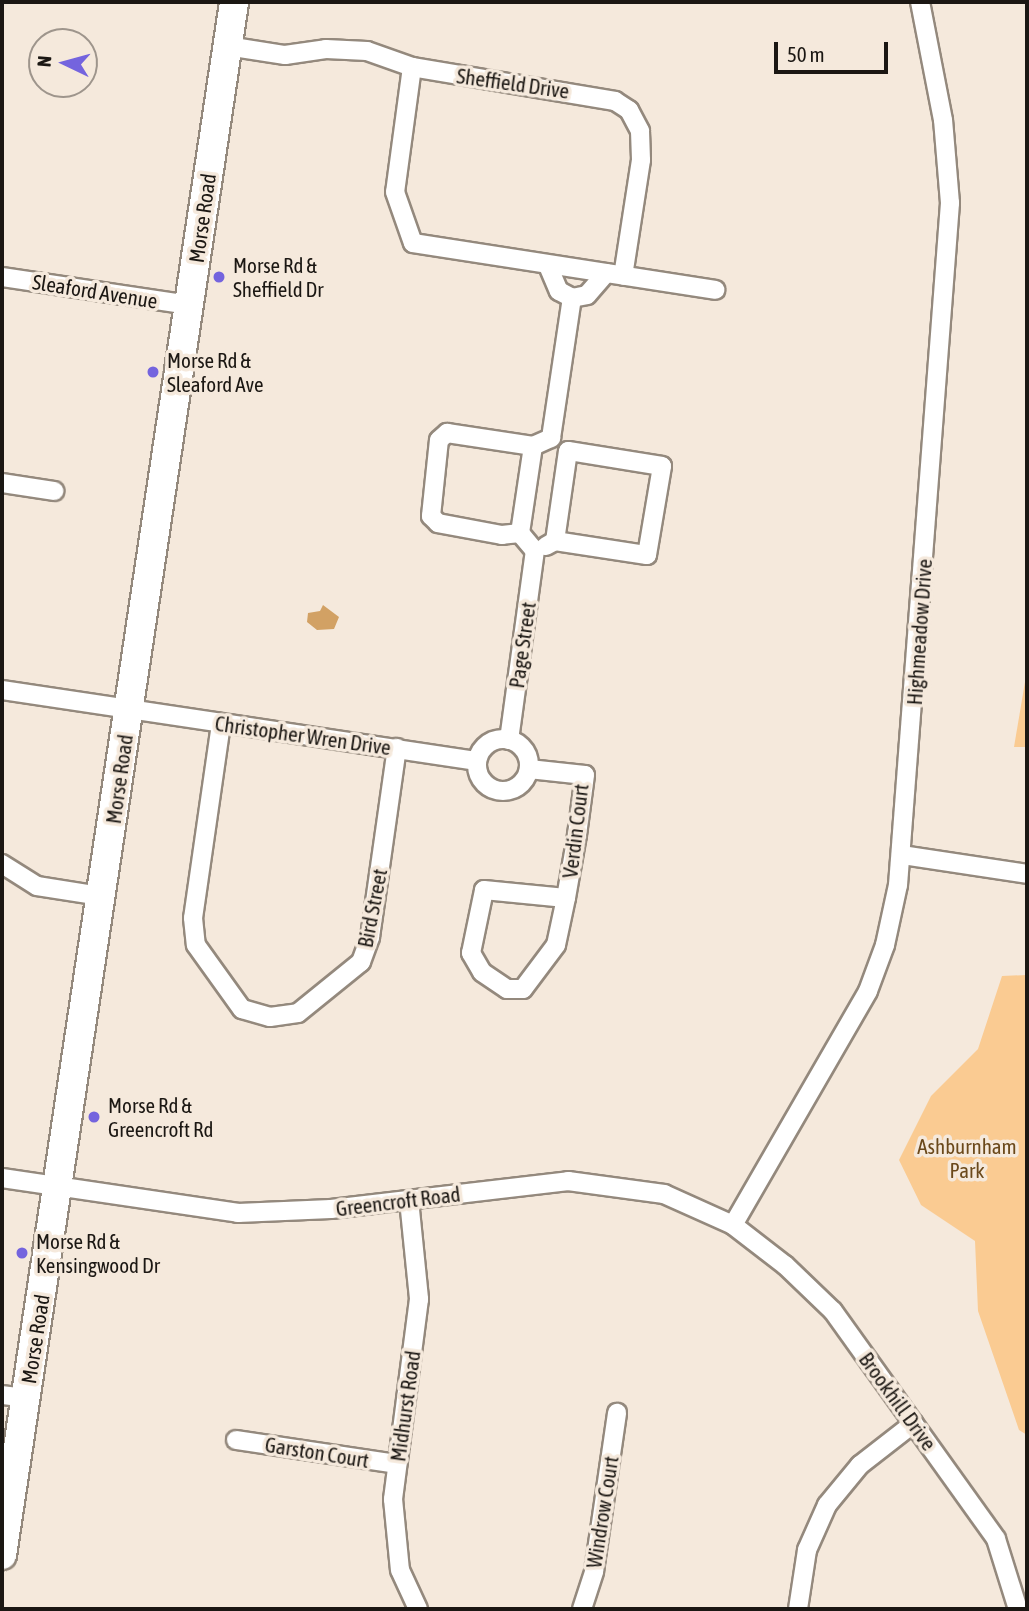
<!DOCTYPE html>
<html>
<head>
<meta charset="utf-8">
<style>
	body { margin:0 }
	#map { position:relative; width:1029px; height:1611px; overflow:hidden; background:#f5e9dc; font-family:"Asap Condensed",sans-serif }
	div>[style] { position:absolute }
	.green>* { inset:0; background:#facb92 }
	.water>* { inset:0; background:#d2a164 }
	.roads { filter:drop-shadow(2px 0 #94897d) drop-shadow(-2px 0 #94897d) drop-shadow(0 2px #94897d) drop-shadow(0 -2px #94897d) }
	.street>* { height:18px; margin:-9px; padding:0 9px; transform-origin:9px; border-radius:9px; background:#fff }
	.street>.ring { margin:-9px; padding:0; box-sizing:content-box; background:none; border:18px solid #fff; border-radius:50% }
	.primary>* { height:28px; margin:-14px; padding:0 14px; transform-origin:14px; border-radius:14px; background:#fff }
	.dots>* { width:19px; height:19px; translate:-50% -50%; box-sizing:border-box; border:4px solid #f5e9dc; border-radius:50% }
	span { translate:-50% -50%; white-space:nowrap; text-align:center; line-height:1.15; -webkit-text-stroke:7px #f5e9dc; paint-order:stroke }
	.street-label { font-size:21px; color:#1b1713 }
	.poi-label { font-size:21px; color:#1b1713 }
	.left { translate:0 -50%; text-align:left }
	.park-label { font-size:21px; color:#6b491b }
	.frame { position:absolute; inset:0; border:4px solid #1b1713; pointer-events:none }
	.north { position:absolute; left:28px; top:28px; width:70px; height:70px; box-sizing:border-box; background:#f5e9dc; border:2px solid #9e958c; border-radius:50%; rotate:275deg; font-size:19px; font-weight:700; line-height:28px; text-align:center; color:#1b1713 }
	.north::after { content:''; display:block; margin:auto; width:24px; height:32px; background:#7464de; clip-path:polygon(50% 0,100% 100%,50% 72%,0 100%) }
	.scale { position:absolute; left:774px; top:42px; width:114px; height:32px; box-sizing:border-box; border:4px solid #1b1713; border-top:0; padding-left:9px; font-size:21px; line-height:24px; white-space:nowrap; color:#1b1713; -webkit-text-stroke:5px #f5e9dc; paint-order:stroke }
</style>
</head>
<body>
<div id="map">
	<div class="green">
		<i style="clip-path:polygon(1027px 670px,1027px 747px,1014px 747px)"></i>
		<i style="clip-path:polygon(1027px 975px,1027px 1435px,1019px 1430px,978px 1311px,975px 1241px,921px 1205px,899px 1160px,931px 1096px,978px 1049px,1002px 976px)"></i>
	</div>
	<div class="water">
		<i style="clip-path:polygon(323px 605px,339px 617px,334px 629px,317px 630px,307px 622px,308px 613px,320px 611px)"></i>
	</div>
	<div class="roads">
		<div class="street">
			<i style="left:227px;top:46px;width:59px;rotate:8.8deg"></i>
			<i style="left:285px;top:55px;width:41px;rotate:-8.3deg"></i>
			<i style="left:326px;top:49px;width:41px;rotate:2.8deg"></i>
			<i style="left:367px;top:51px;width:48px;rotate:19.6deg"></i>
			<i style="left:412px;top:67px;width:206px;rotate:9.5deg"></i>
			<i style="left:615px;top:101px;width:17px;rotate:33deg"></i>
			<i style="left:629px;top:110px;width:24px;rotate:62deg"></i>
			<i style="left:640px;top:131px;width:29px;rotate:88deg"></i>
			<i style="left:641px;top:160px;width:117px;rotate:98.8deg"></i>
			<i style="left:412px;top:67px;width:126px;rotate:97.7deg"></i>
			<i style="left:395px;top:192px;width:54px;rotate:70.6deg"></i>
			<i style="left:413px;top:243px;width:306px;rotate:8.8deg"></i>
			<i style="left:549px;top:268px;width:25px;rotate:67deg"></i>
			<i style="left:559px;top:291px;width:15px;rotate:28deg"></i>
			<i style="left:572px;top:298px;width:15px;rotate:-11deg"></i>
			<i style="left:587px;top:295px;width:29px;rotate:-49deg"></i>
			<i style="left:2px;top:277px;width:189px;rotate:8.5deg"></i>
			<i style="left:2px;top:483px;width:53px;rotate:8.7deg"></i>
			<i style="left:520px;top:533px;width:18px;rotate:174deg"></i>
			<i style="left:502px;top:535px;width:65px;rotate:-169.4deg"></i>
			<i style="left:438px;top:523px;width:10px;rotate:-135deg"></i>
			<i style="left:431px;top:516px;width:76px;rotate:-84deg"></i>
			<i style="left:439px;top:440px;width:11px;rotate:-41deg"></i>
			<i style="left:447px;top:433px;width:87px;rotate:8.6deg"></i>
			<i style="left:555px;top:541px;width:93px;rotate:8.7deg"></i>
			<i style="left:647px;top:555px;width:90px;rotate:-80.4deg"></i>
			<i style="left:662px;top:466px;width:95px;rotate:-170.9deg"></i>
			<i style="left:546px;top:546px;width:10px;rotate:-29deg"></i>
			<i style="left:555px;top:541px;width:91px;rotate:-81.8deg"></i>
			<i style="left:2px;top:690px;width:480px;rotate:8.5deg"></i>
			<i style="left:221px;top:724px;width:196px;rotate:98.2deg"></i>
			<i style="left:193px;top:918px;width:27px;rotate:84deg"></i>
			<i style="left:196px;top:945px;width:79px;rotate:54.3deg"></i>
			<i style="left:242px;top:1009px;width:29px;rotate:16deg"></i>
			<i style="left:270px;top:1017px;width:28px;rotate:-8deg"></i>
			<i style="left:298px;top:1013px;width:81px;rotate:-39deg"></i>
			<i style="left:361px;top:962px;width:27px;rotate:-70deg"></i>
			<i style="left:370px;top:937px;width:191px;rotate:-81.9deg"></i>
			<i class="ring" style="left:477px;top:739px;width:34px;height:34px"></i>
			<i style="left:509px;top:740px;width:191px;rotate:-82.2deg"></i>
			<i style="left:535px;top:551px;width:23px;rotate:-130deg"></i>
			<i style="left:520px;top:533px;width:88px;rotate:-81.5deg"></i>
			<i style="left:533px;top:446px;width:20px;rotate:-24deg"></i>
			<i style="left:551px;top:438px;width:142px;rotate:-81.5deg"></i>
			<i style="left:529px;top:769px;width:56px;rotate:6.1deg"></i>
			<i style="left:585px;top:775px;width:61px;rotate:97.6deg"></i>
			<i style="left:577px;top:835px;width:64px;rotate:99.9deg"></i>
			<i style="left:566px;top:898px;width:48px;rotate:102deg"></i>
			<i style="left:556px;top:945px;width:55px;rotate:126.9deg"></i>
			<i style="left:523px;top:989px;width:16px;rotate:180deg"></i>
			<i style="left:507px;top:989px;width:30px;rotate:-146deg"></i>
			<i style="left:482px;top:972px;width:22px;rotate:-120deg"></i>
			<i style="left:471px;top:953px;width:64px;rotate:-78.3deg"></i>
			<i style="left:484px;top:890px;width:82px;rotate:5.6deg"></i>
			<i style="left:902px;top:855px;width:126px;rotate:8.6deg"></i>
			<i style="left:2px;top:864px;width:41px;rotate:32.2deg"></i>
			<i style="left:37px;top:886px;width:65px;rotate:8.9deg"></i>
			<i style="left:2px;top:1178px;width:239px;rotate:8.4deg"></i>
			<i style="left:238px;top:1213px;width:93px;rotate:-2.5deg"></i>
			<i style="left:331px;top:1209px;width:239px;rotate:-6.7deg"></i>
			<i style="left:568px;top:1181px;width:97px;rotate:7.7deg"></i>
			<i style="left:664px;top:1194px;width:76px;rotate:24.2deg"></i>
			<i style="left:733px;top:1225px;width:66px;rotate:37.6deg"></i>
			<i style="left:785px;top:1265px;width:66px;rotate:43.8deg"></i>
			<i style="left:833px;top:1311px;width:280px;rotate:54.4deg"></i>
			<i style="left:996px;top:1539px;width:73px;rotate:72.6deg"></i>
			<i style="left:409px;top:1200px;width:100px;rotate:84.2deg"></i>
			<i style="left:419px;top:1299px;width:202px;rotate:97.4deg"></i>
			<i style="left:393px;top:1499px;width:71px;rotate:84.4deg"></i>
			<i style="left:400px;top:1570px;width:43px;rotate:65.2deg"></i>
			<i style="left:733px;top:1225px;width:270px;rotate:-60deg"></i>
			<i style="left:868px;top:991px;width:49px;rotate:-69.7deg"></i>
			<i style="left:885px;top:945px;width:61px;rotate:-77.8deg"></i>
			<i style="left:898px;top:885px;width:684px;rotate:-85.64deg"></i>
			<i style="left:950px;top:203px;width:83px;rotate:-94.8deg"></i>
			<i style="left:943px;top:120px;width:120px;rotate:-101deg"></i>
			<i style="left:2px;top:1395px;width:23px;rotate:7deg"></i>
			<i style="left:236px;top:1440px;width:163px;rotate:8.5deg"></i>
			<i style="left:582px;top:1609px;width:40px;rotate:-72deg"></i>
			<i style="left:594px;top:1571px;width:160px;rotate:-81.7deg"></i>
			<i style="left:798px;top:1609px;width:60px;rotate:-81.3deg"></i>
			<i style="left:807px;top:1550px;width:49px;rotate:-66deg"></i>
			<i style="left:827px;top:1505px;width:52px;rotate:-50.5deg"></i>
			<i style="left:860px;top:1465px;width:68px;rotate:-37.9deg"></i>
		</div>
		<div class="primary">
			<i style="left:2px;top:1555px;width:1570px;rotate:-81.5deg"></i>
		</div>
	</div>
	<div class="dots">
		<i style="left:219px;top:277px;background:#7464de"></i>
		<i style="left:153px;top:372px;background:#7464de"></i>
		<i style="left:94px;top:1117px;background:#7464de"></i>
		<i style="left:22px;top:1253px;background:#7464de"></i>
	</div>
	<div class="street-label">
		<span style="left:513px;top:83px;rotate:8deg">Sheffield Drive</span>
		<span style="left:202px;top:218px;rotate:-82deg">Morse Road</span>
		<span style="left:95px;top:291px;rotate:9deg">Sleaford Avenue</span>
		<span style="left:919px;top:632px;rotate:-86deg">Highmeadow Drive</span>
		<span style="left:522px;top:645px;rotate:-82deg">Page Street</span>
		<span style="left:303px;top:735px;rotate:8deg">Christopher Wren Drive</span>
		<span style="left:119px;top:779px;rotate:-82deg">Morse Road</span>
		<span style="left:575px;top:831px;rotate:-83deg">Verdin Court</span>
		<span style="left:372px;top:908px;rotate:-79deg">Bird Street</span>
		<span style="left:398px;top:1201px;rotate:-7deg">Greencroft Road</span>
		<span style="left:35px;top:1339px;rotate:-81deg">Morse Road</span>
		<span style="left:898px;top:1401px;rotate:54deg">Brookhill Drive</span>
		<span style="left:405px;top:1406px;rotate:-82deg">Midhurst Road</span>
		<span style="left:317px;top:1452px;rotate:9deg">Garston Court</span>
		<span style="left:602px;top:1512px;rotate:-81deg">Windrow Court</span>
	</div>
	<div class="poi-label">
		<span class="left" style="left:233px;top:277px">Morse Rd &amp;<br>Sheffield Dr</span>
		<span class="left" style="left:167px;top:372px">Morse Rd &amp;<br>Sleaford Ave</span>
		<span class="left" style="left:108px;top:1117px">Morse Rd &amp;<br>Greencroft Rd</span>
		<span class="left" style="left:36px;top:1253px">Morse Rd &amp;<br>Kensingwood Dr</span>
	</div>
	<div class="park-label">
		<span style="left:967px;top:1158px">Ashburnham<br>Park</span>
	</div>
	<div class="frame"></div>
	<div class="north">N</div>
	<div class="scale">50 m</div>
</div>
</body>
</html>
